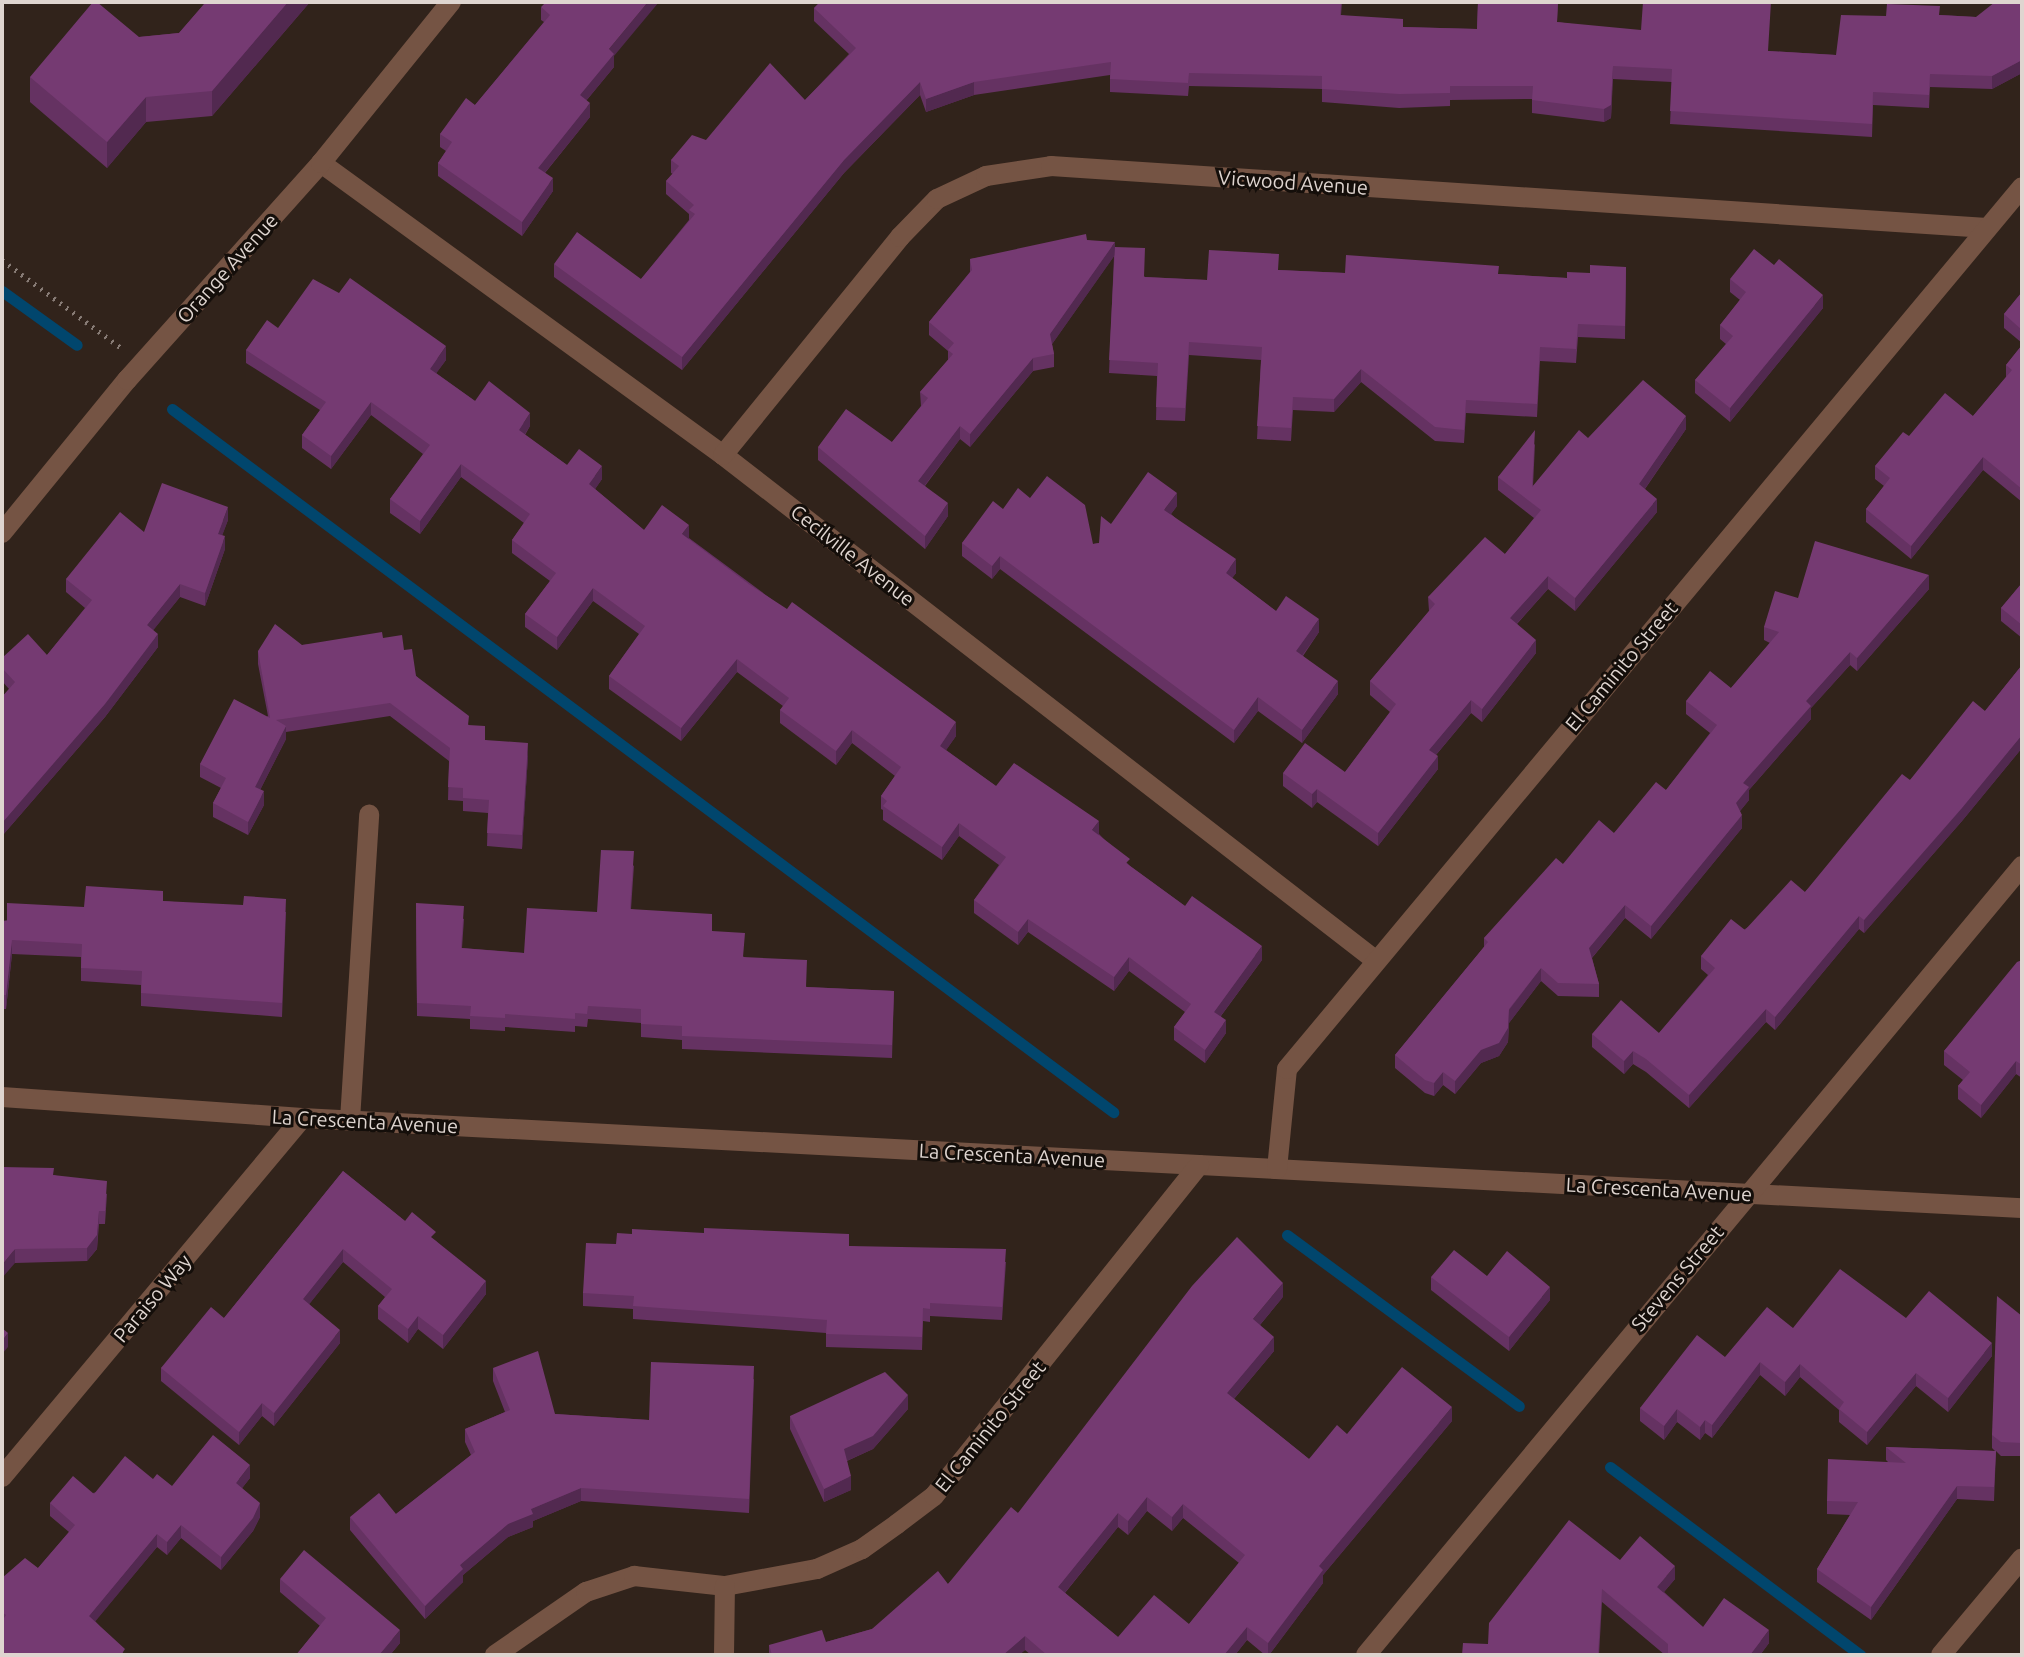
<!DOCTYPE html>
<html>
<head>
<meta charset="utf-8">
<style>
	body { margin:0 }
	#map { position:relative; width:2024px; height:1657px; overflow:hidden; background:#31231b; font-family:Ubuntu,sans-serif }
	div>[style] { position:absolute }
	.stream>* { height:11px; margin:-5.5px; padding:0 5.5px; transform-origin:5.5px; border-radius:5.5px; background:#01466d }
	.path>* { height:5px; margin-top:-2.5px; transform-origin:0; background:repeating-linear-gradient(90deg,#877b75 0 2px,transparent 0 8px) }
	.minor>* { height:20px; margin:-10px; padding:0 10px; transform-origin:10px; border-radius:10px; background:#755444 }
	.wall>* { inset:0; background:#653262 }
	.shaded-wall>* { inset:0; background:#522950 }
	.building>* { inset:0; background:#753a72 }
	span { translate:-50% -50%; white-space:nowrap; text-align:center; line-height:1.15; -webkit-text-stroke:6px #140e0a; paint-order:stroke }
	.street-label { font-size:20px; color:#dfd5d0 }
	.frame { position:absolute; inset:0; border:4px solid #dfd5d0; pointer-events:none }
</style>
</head>
<body>
<div id="map">
	<div class="stream">
		<i style="left:2px;top:291px;width:92px;rotate:35.8deg"></i>
		<i style="left:172px;top:409px;width:1175px;rotate:36.76deg"></i>
		<i style="left:1287px;top:1235px;width:288px;rotate:36.4deg"></i>
		<i style="left:1610px;top:1467px;width:313px;rotate:36.9deg"></i>
	</div>
	<div class="path">
		<i style="left:2px;top:260px;width:147px;rotate:36.4deg"></i>
	</div>
	<div class="minor">
		<i style="left:321px;top:163px;width:497px;rotate:36deg"></i>
		<i style="left:723px;top:455px;width:825px;rotate:37.76deg"></i>
		<i style="left:723px;top:455px;width:281px;rotate:-50.9deg"></i>
		<i style="left:900px;top:237px;width:53px;rotate:-45.8deg"></i>
		<i style="left:937px;top:199px;width:54px;rotate:-25.1deg"></i>
		<i style="left:986px;top:176px;width:66px;rotate:-8.7deg"></i>
		<i style="left:1051px;top:166px;width:938px;rotate:3.79deg"></i>
		<i style="left:2px;top:533px;width:198px;rotate:-50.8deg"></i>
		<i style="left:127px;top:380px;width:291px;rotate:-48.2deg"></i>
		<i style="left:321px;top:163px;width:207px;rotate:-51.1deg"></i>
		<i style="left:2px;top:1097px;width:301px;rotate:4deg"></i>
		<i style="left:302px;top:1118px;width:1722px;rotate:3deg"></i>
		<i style="left:350px;top:1120px;width:306px;rotate:-86.4deg"></i>
		<i style="left:1277px;top:1169px;width:100px;rotate:-84.3deg"></i>
		<i style="left:1287px;top:1069px;width:1148px;rotate:-50.19deg"></i>
		<i style="left:2px;top:1477px;width:468px;rotate:-50.1deg"></i>
		<i style="left:495px;top:1655px;width:111px;rotate:-34.7deg"></i>
		<i style="left:586px;top:1592px;width:51px;rotate:-18.4deg"></i>
		<i style="left:634px;top:1576px;width:92px;rotate:6.3deg"></i>
		<i style="left:725px;top:1586px;width:94px;rotate:-10.5deg"></i>
		<i style="left:817px;top:1569px;width:49px;rotate:-24deg"></i>
		<i style="left:862px;top:1549px;width:43px;rotate:-35.5deg"></i>
		<i style="left:897px;top:1524px;width:46px;rotate:-37.1deg"></i>
		<i style="left:934px;top:1496px;width:424px;rotate:-51.3deg"></i>
		<i style="left:724px;top:1655px;width:69px;rotate:-89.2deg"></i>
		<i style="left:1366px;top:1655px;width:1026px;rotate:-50.26deg"></i>
		<i style="left:1941px;top:1655px;width:126px;rotate:-50.1deg"></i>
	</div>
	<div class="wall">
		<i style="clip-path:polygon(201px 2px,310px 2px,212px 116px,146px 122px,107px 168px,30px 102px,30px 77px,139px 37px,179px 33px,204px 4px)"></i>
		<i style="clip-path:polygon(820px 2px,1342px 2px,1341px 15px,1403px 27px,1477px 29px,1478px 2px,1558px 2px,1557px 22px,1769px 51px,1836px 55px,1886px 16px,1940px 15px,1976px 17px,2022px 2px,2022px 73px,1992px 89px,1930px 87px,1929px 108px,1873px 105px,1872px 137px,1670px 124px,1672px 82px,1613px 79px,1611px 118px,1604px 122px,1532px 113px,1532px 99px,1450px 100px,1450px 106px,1399px 108px,1322px 102px,1322px 89px,1189px 86px,1188px 96px,1110px 92px,1110px 75px,974px 95px,926px 112px,920px 95px,844px 173px,682px 370px,554px 277px,554px 264px,641px 279px,689px 220px,689px 214px,666px 194px,666px 181px,673px 174px,671px 173px,671px 160px,706px 140px,805px 100px,849px 54px,814px 21px,814px 8px)"></i>
		<i style="clip-path:polygon(541px 7px,614px 56px,614px 67px,586px 101px,590px 117px,545px 173px,553px 191px,522px 236px,438px 176px,438px 163px,446px 151px,440px 147px,440px 134px,475px 105px,544px 22px,541px 20px)"></i>
		<i style="clip-path:polygon(1087px 240px,1115px 247px,1145px 277px,1207px 280px,1279px 270px,1345px 273px,1499px 274px,1567px 278px,1626px 267px,1625px 339px,1578px 337px,1576px 363px,1540px 361px,1537px 417px,1466px 413px,1464px 443px,1435px 441px,1361px 382px,1334px 412px,1293px 410px,1291px 441px,1257px 439px,1261px 360px,1189px 355px,1185px 421px,1156px 420px,1157px 376px,1109px 373px,1114px 256px,1052px 344px,1054px 354px,1054px 367px,1033px 371px,970px 447px,960px 439px,925px 486px,948px 516px,925px 549px,818px 460px,818px 447px,892px 442px,921px 406px,920px 392px,948px 360px,948px 351px,929px 335px,929px 322px,970px 272px,970px 259px)"></i>
		<i style="clip-path:polygon(1730px 279px,1823px 308px,1730px 422px,1695px 393px,1695px 380px,1726px 344px,1720px 339px,1720px 325px,1740px 300px,1730px 292px)"></i>
		<i style="clip-path:polygon(2022px 292px,2022px 343px,2004px 328px,2004px 314px)"></i>
		<i style="clip-path:polygon(278px 328px,446px 360px,436px 373px,475px 401px,530px 426px,525px 435px,567px 465px,602px 479px,595px 489px,644px 530px,689px 538px,956px 736px,946px 750px,996px 786px,1099px 834px,1130px 866px,1185px 906px,1262px 960px,1221px 1016px,1226px 1033px,1205px 1063px,1174px 1040px,1174px 1027px,1185px 1012px,1129px 971px,1114px 991px,1028px 932px,1018px 945px,974px 913px,974px 900px,999px 865px,959px 836px,942px 860px,883px 820px,883px 810px,881px 809px,881px 796px,895px 776px,852px 743px,836px 765px,780px 723px,780px 710px,783px 706px,737px 672px,681px 741px,609px 689px,609px 676px,639px 634px,593px 601px,557px 650px,525px 627px,525px 614px,550px 581px,512px 553px,512px 540px,524px 523px,461px 477px,420px 534px,390px 513px,390px 499px,423px 454px,371px 415px,331px 469px,302px 448px,302px 435px,320px 410px,246px 363px,246px 350px)"></i>
		<i style="clip-path:polygon(2022px 345px,2022px 502px,1983px 470px,1911px 559px,1866px 522px,1866px 509px,1884px 486px,1875px 479px,1875px 466px,1909px 436px,1973px 416px,2006px 377px,2006px 365px)"></i>
		<i style="clip-path:polygon(1686px 429px,1645px 489px,1657px 512px,1575px 611px,1548px 589px,1517px 624px,1536px 653px,1482px 722px,1471px 713px,1436px 755px,1438px 769px,1378px 846px,1317px 802px,1312px 808px,1283px 786px,1283px 773px,1345px 772px,1390px 712px,1370px 695px,1370px 681px,1429px 611px,1428px 597px,1505px 554px,1534px 518px,1498px 490px,1498px 477px,1535px 444px,1533px 486px,1588px 438px)"></i>
		<i style="clip-path:polygon(1177px 506px,1171px 514px,1236px 573px,1232px 578px,1276px 611px,1319px 632px,1303px 656px,1338px 694px,1302px 743px,1258px 711px,1234px 743px,1000px 569px,992px 579px,962px 556px,962px 543px,1003px 509px,1093px 544px,1099px 543px,1111px 524px)"></i>
		<i style="clip-path:polygon(228px 520px,222px 535px,225px 549px,205px 606px,180px 597px,153px 630px,158px 647px,105px 717px,2px 836px,2px 697px,9px 689px,2px 681px,2px 658px,47px 655px,85px 608px,66px 592px,66px 579px,144px 532px)"></i>
		<i style="clip-path:polygon(2022px 583px,2022px 638px,2001px 621px,2001px 608px)"></i>
		<i style="clip-path:polygon(1929px 589px,1857px 671px,1850px 665px,1811px 708px,1811px 719px,1749px 790px,1749px 800px,1740px 811px,1742px 828px,1651px 939px,1625px 918px,1592px 958px,1599px 984px,1599px 997px,1558px 996px,1541px 981px,1509px 1023px,1508px 1042px,1499px 1056px,1481px 1063px,1455px 1094px,1443px 1085px,1434px 1096px,1425px 1093px,1395px 1068px,1395px 1055px,1484px 947px,1484px 938px,1563px 864px,1614px 833px,1666px 790px,1710px 733px,1686px 714px,1686px 701px,1731px 688px,1770px 643px,1764px 640px,1764px 627px,1798px 598px)"></i>
		<i style="clip-path:polygon(383px 638px,404px 650px,416px 676px,485px 740px,528px 756px,522px 849px,487px 846px,488px 813px,463px 811px,463px 801px,448px 800px,449px 761px,390px 716px,286px 732px,286px 739px,260px 790px,264px 805px,248px 835px,213px 817px,213px 803px,221px 788px,200px 777px,200px 764px,268px 716px,258px 664px,258px 651px,302px 645px)"></i>
		<i style="clip-path:polygon(2022px 665px,2022px 748px,1962px 821px,1864px 933px,1859px 929px,1775px 1030px,1766px 1022px,1689px 1108px,1646px 1072px,1633px 1064px,1624px 1074px,1592px 1047px,1592px 1034px,1659px 1033px,1708px 975px,1701px 969px,1701px 956px,1805px 892px,1910px 780px,1985px 711px)"></i>
		<i style="clip-path:polygon(634px 865px,631px 909px,712px 931px,744px 957px,807px 987px,894px 991px,892px 1058px,682px 1049px,682px 1040px,641px 1037px,641px 1023px,588px 1019px,587px 1027px,575px 1026px,575px 1032px,505px 1027px,505px 1031px,470px 1029px,470px 1019px,417px 1016px,416px 903px,464px 919px,462px 948px,524px 953px,597px 912px)"></i>
		<i style="clip-path:polygon(163px 901px,286px 912px,282px 1017px,141px 1006px,141px 985px,81px 981px,81px 957px,12px 954px,6px 1009px,2px 1009px,2px 921px,84px 907px)"></i>
		<i style="clip-path:polygon(2022px 960px,2022px 1078px,2016px 1074px,1981px 1118px,1958px 1099px,1958px 1086px,1963px 1080px,1944px 1065px,1944px 1051px)"></i>
		<i style="clip-path:polygon(2px 1167px,54px 1175px,107px 1194px,105px 1224px,99px 1224px,97px 1249px,87px 1261px,15px 1263px)"></i>
		<i style="clip-path:polygon(343px 1171px,405px 1221px,436px 1241px,486px 1294px,443px 1349px,418px 1329px,408px 1343px,378px 1319px,378px 1306px,385px 1297px,343px 1262px,309px 1304px,340px 1343px,274px 1426px,262px 1416px,239px 1445px,161px 1381px,161px 1368px,224px 1318px)"></i>
		<i style="clip-path:polygon(616px 1244px,849px 1246px,1006px 1262px,1002px 1320px,930px 1316px,930px 1322px,923px 1321px,922px 1350px,826px 1347px,826px 1333px,633px 1319px,633px 1309px,583px 1306px,583px 1293px)"></i>
		<i style="clip-path:polygon(1487px 1276px,1550px 1300px,1509px 1351px,1431px 1290px,1431px 1277px)"></i>
		<i style="clip-path:polygon(evenodd,1283px 1297px,1260px 1325px,1274px 1351px,1234px 1399px,1309px 1459px,1347px 1434px,1452px 1421px,1323px 1575px,1323px 1583px,1269px 1655px,1265px 1655px,1247px 1640px,1235px 1655px,1031px 1655px,1025px 1650px,1019px 1655px,769px 1655px,769px 1645px,826px 1642px,872px 1629px,948px 1584px,1018px 1513px,1283px 1297px,1147px 1511px,1172px 1531px,1183px 1518px,1239px 1563px,1189px 1624px,1118px 1637px,1065px 1593px,1118px 1527px,1128px 1535px,1147px 1511px)"></i>
		<i style="clip-path:polygon(2022px 1316px,2022px 1456px,2001px 1456px,1996px 1451px,1994px 1501px,1957px 1499px,1871px 1620px,1817px 1582px,1817px 1569px,1850px 1515px,1827px 1514px,1827px 1501px,1888px 1462px,1886px 1460px,1886px 1447px,1995px 1451px,1992px 1448px,1992px 1435px)"></i>
		<i style="clip-path:polygon(1906px 1318px,1992px 1356px,1948px 1412px,1916px 1386px,1867px 1445px,1839px 1422px,1839px 1410px,1800px 1377px,1785px 1396px,1760px 1375px,1712px 1438px,1705px 1433px,1700px 1440px,1677px 1422px,1664px 1440px,1640px 1421px,1640px 1408px,1725px 1357px,1793px 1328px)"></i>
		<i style="clip-path:polygon(493px 1368px,555px 1414px,649px 1420px,754px 1379px,749px 1513px,581px 1501px,533px 1521px,533px 1527px,508px 1537px,463px 1575px,463px 1582px,425px 1619px,350px 1530px,350px 1517px,396px 1514px,471px 1455px,465px 1442px,465px 1429px,505px 1412px,493px 1381px)"></i>
		<i style="clip-path:polygon(908px 1409px,873px 1449px,847px 1461px,851px 1490px,824px 1502px,790px 1429px,790px 1416px)"></i>
		<i style="clip-path:polygon(250px 1478px,242px 1488px,260px 1517px,253px 1531px,221px 1570px,181px 1538px,167px 1555px,157px 1547px,95px 1621px,125px 1655px,2px 1655px,2px 1578px,38px 1568px,69px 1532px,50px 1516px,50px 1503px,153px 1479px,172px 1486px)"></i>
		<i style="clip-path:polygon(1620px 1560px,1675px 1579px,1664px 1592px,1703px 1627px,1769px 1643px,1760px 1655px,1665px 1655px,1602px 1602px,1599px 1655px,1462px 1655px,1488px 1644px)"></i>
		<i style="clip-path:polygon(280px 1579px,400px 1643px,390px 1655px,296px 1655px,320px 1626px,280px 1592px)"></i>
	</div>
	<div class="shaded-wall">
		<i style="clip-path:polygon(288px 2px,310px 2px,212px 116px,212px 91px)"></i>
		<i style="clip-path:polygon(648px 2px,659px 2px,614px 56px,614px 67px,580px 108px,580px 95px,609px 49px)"></i>
		<i style="clip-path:polygon(2022px 60px,2022px 73px,1992px 89px,1992px 76px)"></i>
		<i style="clip-path:polygon(1613px 66px,1611px 118px,1604px 122px,1604px 109px)"></i>
		<i style="clip-path:polygon(920px 82px,920px 95px,844px 173px,682px 370px,682px 357px,844px 160px)"></i>
		<i style="clip-path:polygon(974px 82px,974px 95px,926px 112px,926px 99px)"></i>
		<i style="clip-path:polygon(146px 97px,146px 122px,107px 168px,107px 142px)"></i>
		<i style="clip-path:polygon(590px 103px,590px 117px,538px 181px,538px 168px)"></i>
		<i style="clip-path:polygon(553px 178px,553px 191px,522px 236px,522px 222px)"></i>
		<i style="clip-path:polygon(1115px 242px,1115px 255px,1050px 347px,1050px 334px)"></i>
		<i style="clip-path:polygon(1823px 295px,1823px 308px,1730px 422px,1730px 408px)"></i>
		<i style="clip-path:polygon(446px 346px,446px 360px,430px 382px,430px 369px)"></i>
		<i style="clip-path:polygon(1033px 358px,1033px 371px,970px 447px,970px 434px)"></i>
		<i style="clip-path:polygon(1361px 369px,1361px 382px,1334px 412px,1334px 399px)"></i>
		<i style="clip-path:polygon(371px 402px,371px 415px,331px 469px,331px 456px)"></i>
		<i style="clip-path:polygon(530px 413px,530px 426px,519px 443px,519px 430px)"></i>
		<i style="clip-path:polygon(1686px 416px,1686px 429px,1639px 497px,1639px 484px)"></i>
		<i style="clip-path:polygon(960px 426px,960px 439px,918px 494px,918px 481px)"></i>
		<i style="clip-path:polygon(1983px 457px,1983px 470px,1911px 559px,1911px 546px)"></i>
		<i style="clip-path:polygon(461px 464px,461px 477px,420px 534px,420px 521px)"></i>
		<i style="clip-path:polygon(602px 466px,602px 479px,589px 498px,589px 484px)"></i>
		<i style="clip-path:polygon(1177px 493px,1177px 506px,1164px 523px,1164px 510px)"></i>
		<i style="clip-path:polygon(1657px 499px,1657px 512px,1575px 611px,1575px 598px)"></i>
		<i style="clip-path:polygon(948px 503px,948px 516px,925px 549px,925px 536px)"></i>
		<i style="clip-path:polygon(228px 507px,228px 520px,218px 547px,218px 534px)"></i>
		<i style="clip-path:polygon(689px 525px,689px 538px,682px 548px,682px 534px)"></i>
		<i style="clip-path:polygon(225px 536px,225px 549px,205px 606px,205px 593px)"></i>
		<i style="clip-path:polygon(1000px 556px,1000px 569px,992px 579px,992px 566px)"></i>
		<i style="clip-path:polygon(1236px 559px,1236px 573px,1226px 586px,1226px 573px)"></i>
		<i style="clip-path:polygon(1929px 575px,1929px 589px,1857px 671px,1857px 658px)"></i>
		<i style="clip-path:polygon(1548px 576px,1548px 589px,1510px 631px,1510px 618px)"></i>
		<i style="clip-path:polygon(180px 584px,180px 597px,147px 638px,147px 625px)"></i>
		<i style="clip-path:polygon(593px 588px,593px 601px,557px 650px,557px 637px)"></i>
		<i style="clip-path:polygon(1319px 619px,1319px 632px,1296px 664px,1296px 651px)"></i>
		<i style="clip-path:polygon(158px 634px,158px 647px,105px 717px,2px 836px,2px 823px)"></i>
		<i style="clip-path:polygon(1536px 640px,1536px 653px,1482px 722px,1482px 709px)"></i>
		<i style="clip-path:polygon(1850px 652px,1850px 665px,1811px 708px,1811px 719px,1749px 790px,1749px 800px,1736px 816px,1736px 803px,1743px 783px,1806px 701px)"></i>
		<i style="clip-path:polygon(737px 659px,737px 672px,681px 741px,681px 728px)"></i>
		<i style="clip-path:polygon(1338px 681px,1338px 694px,1302px 743px,1302px 730px)"></i>
		<i style="clip-path:polygon(1258px 697px,1258px 711px,1234px 743px,1234px 730px)"></i>
		<i style="clip-path:polygon(1471px 700px,1471px 713px,1429px 763px,1429px 750px)"></i>
		<i style="clip-path:polygon(956px 722px,956px 736px,940px 759px,940px 746px)"></i>
		<i style="clip-path:polygon(286px 726px,286px 739px,255px 800px,255px 787px)"></i>
		<i style="clip-path:polygon(852px 730px,852px 743px,836px 765px,836px 751px)"></i>
		<i style="clip-path:polygon(2022px 735px,2022px 748px,1962px 821px,1864px 933px,1864px 920px)"></i>
		<i style="clip-path:polygon(528px 743px,528px 756px,522px 849px,522px 835px)"></i>
		<i style="clip-path:polygon(1438px 756px,1438px 769px,1378px 846px,1378px 833px)"></i>
		<i style="clip-path:polygon(1317px 789px,1317px 802px,1312px 808px,1312px 794px)"></i>
		<i style="clip-path:polygon(264px 791px,264px 805px,248px 835px,248px 822px)"></i>
		<i style="clip-path:polygon(1742px 815px,1742px 828px,1651px 939px,1651px 926px)"></i>
		<i style="clip-path:polygon(1099px 821px,1099px 834px,1092px 843px,1092px 830px)"></i>
		<i style="clip-path:polygon(959px 823px,959px 836px,942px 860px,942px 847px)"></i>
		<i style="clip-path:polygon(1625px 905px,1625px 918px,1589px 961px,1589px 948px)"></i>
		<i style="clip-path:polygon(1859px 916px,1859px 929px,1775px 1030px,1775px 1017px)"></i>
		<i style="clip-path:polygon(1028px 919px,1028px 932px,1018px 945px,1018px 932px)"></i>
		<i style="clip-path:polygon(12px 940px,12px 954px,6px 1009px,6px 995px)"></i>
		<i style="clip-path:polygon(1262px 946px,1262px 960px,1214px 1025px,1214px 1012px)"></i>
		<i style="clip-path:polygon(1129px 957px,1129px 971px,1114px 991px,1114px 977px)"></i>
		<i style="clip-path:polygon(1541px 968px,1541px 981px,1509px 1023px,1508px 1042px,1499px 1056px,1481px 1063px,1455px 1094px,1455px 1081px)"></i>
		<i style="clip-path:polygon(1766px 1009px,1766px 1022px,1689px 1108px,1689px 1095px)"></i>
		<i style="clip-path:polygon(1226px 1020px,1226px 1033px,1205px 1063px,1205px 1050px)"></i>
		<i style="clip-path:polygon(1633px 1051px,1633px 1064px,1624px 1074px,1624px 1061px)"></i>
		<i style="clip-path:polygon(2016px 1061px,2016px 1074px,1981px 1118px,1981px 1105px)"></i>
		<i style="clip-path:polygon(1443px 1072px,1443px 1085px,1434px 1096px,1434px 1083px)"></i>
		<i style="clip-path:polygon(99px 1211px,97px 1249px,87px 1261px,87px 1248px)"></i>
		<i style="clip-path:polygon(15px 1249px,15px 1263px,2px 1278px,2px 1265px)"></i>
		<i style="clip-path:polygon(343px 1249px,343px 1262px,303px 1312px,303px 1299px)"></i>
		<i style="clip-path:polygon(486px 1281px,486px 1294px,443px 1349px,443px 1335px)"></i>
		<i style="clip-path:polygon(1283px 1283px,1283px 1297px,1253px 1333px,1253px 1319px)"></i>
		<i style="clip-path:polygon(1550px 1287px,1550px 1300px,1509px 1351px,1509px 1337px)"></i>
		<i style="clip-path:polygon(418px 1316px,418px 1329px,408px 1343px,408px 1329px)"></i>
		<i style="clip-path:polygon(340px 1330px,340px 1343px,274px 1426px,274px 1413px)"></i>
		<i style="clip-path:polygon(8px 1333px,8px 1347px,2px 1354px,2px 1341px)"></i>
		<i style="clip-path:polygon(1274px 1337px,1274px 1351px,1227px 1407px,1227px 1393px)"></i>
		<i style="clip-path:polygon(1992px 1343px,1992px 1356px,1948px 1412px,1948px 1398px)"></i>
		<i style="clip-path:polygon(1760px 1362px,1760px 1375px,1712px 1438px,1712px 1425px)"></i>
		<i style="clip-path:polygon(1800px 1364px,1800px 1377px,1785px 1396px,1785px 1382px)"></i>
		<i style="clip-path:polygon(1916px 1373px,1916px 1386px,1867px 1445px,1867px 1432px)"></i>
		<i style="clip-path:polygon(908px 1395px,908px 1409px,873px 1449px,844px 1462px,844px 1449px)"></i>
		<i style="clip-path:polygon(262px 1403px,262px 1416px,239px 1445px,239px 1432px)"></i>
		<i style="clip-path:polygon(1452px 1407px,1452px 1421px,1323px 1575px,1323px 1583px,1269px 1655px,1268px 1655px,1268px 1643px,1319px 1566px)"></i>
		<i style="clip-path:polygon(1677px 1409px,1677px 1422px,1664px 1440px,1664px 1426px)"></i>
		<i style="clip-path:polygon(1705px 1420px,1705px 1433px,1700px 1440px,1700px 1427px)"></i>
		<i style="clip-path:polygon(250px 1465px,250px 1478px,236px 1496px,236px 1483px)"></i>
		<i style="clip-path:polygon(851px 1476px,851px 1490px,824px 1502px,824px 1489px)"></i>
		<i style="clip-path:polygon(1957px 1486px,1957px 1499px,1871px 1620px,1871px 1607px)"></i>
		<i style="clip-path:polygon(581px 1488px,581px 1501px,533px 1521px,533px 1527px,508px 1537px,463px 1575px,463px 1582px,425px 1619px,425px 1606px,460px 1565px,508px 1524px,531px 1509px)"></i>
		<i style="clip-path:polygon(1147px 1497px,1147px 1511px,1128px 1535px,1128px 1521px)"></i>
		<i style="clip-path:polygon(260px 1503px,260px 1517px,253px 1531px,221px 1570px,221px 1557px)"></i>
		<i style="clip-path:polygon(1183px 1504px,1183px 1518px,1172px 1531px,1172px 1517px)"></i>
		<i style="clip-path:polygon(1118px 1513px,1118px 1527px,1058px 1601px,1058px 1587px)"></i>
		<i style="clip-path:polygon(181px 1525px,181px 1538px,167px 1555px,167px 1542px)"></i>
		<i style="clip-path:polygon(157px 1534px,157px 1547px,89px 1629px,89px 1616px)"></i>
		<i style="clip-path:polygon(1675px 1566px,1675px 1579px,1657px 1600px,1657px 1587px)"></i>
		<i style="clip-path:polygon(1247px 1627px,1247px 1640px,1235px 1655px,1224px 1655px)"></i>
		<i style="clip-path:polygon(400px 1630px,400px 1643px,390px 1655px,379px 1655px)"></i>
		<i style="clip-path:polygon(1769px 1630px,1769px 1643px,1760px 1655px,1750px 1655px)"></i>
		<i style="clip-path:polygon(1025px 1636px,1025px 1650px,1019px 1655px,1003px 1655px)"></i>
	</div>
	<div class="building">
		<i style="clip-path:polygon(93px 2px,97px 2px,139px 37px,179px 33px,206px 2px,288px 2px,212px 91px,146px 97px,107px 142px,30px 77px)"></i>
		<i style="clip-path:polygon(546px 2px,648px 2px,609px 49px,614px 54px,580px 95px,590px 103px,538px 168px,553px 178px,522px 222px,438px 163px,452px 142px,440px 134px,466px 98px,475px 105px,550px 15px,541px 7px)"></i>
		<i style="clip-path:polygon(820px 2px,1341px 2px,1340px 15px,1403px 19px,1403px 27px,1477px 29px,1478px 2px,1558px 2px,1557px 22px,1641px 30px,1643px 2px,1771px 2px,1768px 51px,1836px 55px,1841px 15px,1886px 16px,1887px 4px,1940px 6px,1939px 15px,1976px 17px,1995px 2px,2022px 2px,2022px 60px,1992px 76px,1930px 74px,1929px 95px,1873px 92px,1872px 124px,1670px 111px,1672px 69px,1613px 66px,1611px 105px,1604px 109px,1532px 100px,1533px 86px,1450px 86px,1450px 93px,1399px 94px,1322px 89px,1322px 76px,1189px 73px,1188px 83px,1110px 79px,1111px 62px,974px 82px,926px 99px,920px 82px,844px 160px,682px 357px,554px 264px,577px 232px,641px 279px,695px 214px,689px 210px,694px 205px,666px 181px,679px 166px,671px 160px,692px 135px,706px 140px,770px 63px,805px 100px,856px 48px,814px 8px)"></i>
		<i style="clip-path:polygon(1086px 234px,1087px 240px,1115px 242px,1050px 334px,1054px 354px,1033px 358px,970px 434px,960px 426px,918px 481px,948px 503px,925px 536px,818px 447px,846px 409px,892px 442px,928px 398px,920px 392px,953px 354px,948px 350px,954px 343px,929px 322px,972px 270px,970px 259px)"></i>
		<i style="clip-path:polygon(1115px 247px,1145px 248px,1144px 277px,1207px 280px,1209px 250px,1279px 254px,1278px 270px,1345px 273px,1346px 255px,1499px 266px,1498px 274px,1567px 278px,1567px 272px,1590px 273px,1590px 265px,1626px 267px,1625px 326px,1578px 324px,1576px 349px,1540px 347px,1537px 404px,1466px 400px,1464px 430px,1435px 427px,1361px 369px,1334px 399px,1293px 397px,1291px 428px,1257px 426px,1262px 347px,1189px 342px,1185px 408px,1156px 407px,1158px 363px,1109px 360px)"></i>
		<i style="clip-path:polygon(1754px 249px,1774px 265px,1779px 259px,1823px 295px,1730px 408px,1695px 380px,1733px 336px,1720px 325px,1746px 292px,1730px 279px)"></i>
		<i style="clip-path:polygon(350px 278px,446px 346px,430px 369px,475px 401px,489px 381px,530px 413px,519px 430px,567px 465px,579px 449px,602px 466px,589px 484px,644px 530px,662px 505px,689px 525px,682px 534px,750px 585px,787px 609px,792px 602px,956px 722px,940px 746px,996px 786px,1014px 763px,1099px 821px,1092px 830px,1130px 859px,1126px 863px,1185px 906px,1192px 896px,1262px 946px,1214px 1012px,1226px 1020px,1205px 1050px,1174px 1027px,1191px 1004px,1129px 957px,1114px 977px,1028px 919px,1018px 932px,974px 900px,1006px 857px,959px 823px,942px 847px,883px 806px,887px 801px,881px 796px,901px 767px,852px 730px,836px 751px,780px 710px,789px 698px,737px 659px,681px 728px,609px 676px,645px 626px,593px 588px,557px 637px,525px 614px,556px 573px,512px 540px,530px 514px,461px 464px,420px 521px,390px 499px,430px 445px,371px 402px,331px 456px,302px 435px,326px 402px,246px 350px,267px 320px,278px 328px,313px 279px,339px 293px)"></i>
		<i style="clip-path:polygon(2022px 292px,2022px 330px,2004px 314px)"></i>
		<i style="clip-path:polygon(2022px 345px,2022px 489px,1983px 457px,1911px 546px,1866px 509px,1890px 478px,1875px 466px,1903px 432px,1909px 436px,1945px 393px,1973px 416px,2012px 370px,2006px 365px)"></i>
		<i style="clip-path:polygon(1643px 380px,1686px 416px,1639px 484px,1657px 499px,1575px 598px,1548px 576px,1510px 618px,1536px 640px,1482px 709px,1471px 700px,1429px 750px,1438px 756px,1378px 833px,1317px 789px,1312px 794px,1283px 773px,1305px 743px,1345px 772px,1396px 704px,1370px 681px,1435px 604px,1428px 597px,1485px 537px,1505px 554px,1541px 510px,1498px 477px,1535px 430px,1532px 487px,1579px 430px,1588px 438px)"></i>
		<i style="clip-path:polygon(1148px 472px,1177px 493px,1164px 510px,1236px 559px,1226px 573px,1276px 611px,1286px 596px,1319px 619px,1296px 651px,1338px 681px,1302px 730px,1258px 697px,1234px 730px,1000px 556px,992px 566px,962px 543px,993px 501px,1003px 509px,1018px 488px,1030px 498px,1047px 476px,1085px 505px,1093px 544px,1099px 543px,1101px 516px,1111px 524px)"></i>
		<i style="clip-path:polygon(162px 483px,228px 507px,218px 534px,225px 536px,205px 593px,180px 584px,147px 625px,158px 634px,105px 704px,2px 823px,2px 697px,15px 682px,2px 668px,2px 658px,28px 634px,47px 655px,92px 600px,66px 579px,120px 512px,144px 532px)"></i>
		<i style="clip-path:polygon(1815px 541px,1929px 575px,1857px 658px,1850px 652px,1806px 701px,1811px 706px,1743px 783px,1749px 787px,1736px 803px,1742px 815px,1651px 926px,1625px 905px,1589px 948px,1599px 984px,1558px 983px,1541px 968px,1509px 1009px,1508px 1028px,1499px 1043px,1481px 1050px,1455px 1081px,1443px 1072px,1434px 1083px,1425px 1080px,1395px 1055px,1488px 942px,1484px 938px,1556px 858px,1563px 864px,1599px 820px,1614px 833px,1656px 782px,1666px 790px,1717px 725px,1686px 701px,1710px 671px,1731px 688px,1779px 632px,1764px 627px,1775px 591px,1798px 598px)"></i>
		<i style="clip-path:polygon(2022px 583px,2022px 625px,2001px 608px)"></i>
		<i style="clip-path:polygon(275px 624px,302px 645px,382px 632px,383px 638px,402px 635px,404px 650px,412px 649px,416px 676px,469px 716px,468px 725px,485px 726px,485px 740px,528px 743px,522px 835px,487px 833px,489px 800px,463px 798px,463px 788px,448px 787px,450px 748px,390px 703px,276px 720px,286px 726px,255px 787px,264px 791px,248px 822px,213px 803px,226px 778px,200px 764px,234px 699px,270px 718px,258px 651px)"></i>
		<i style="clip-path:polygon(2022px 665px,2022px 735px,1962px 808px,1864px 920px,1859px 916px,1775px 1017px,1766px 1009px,1689px 1095px,1646px 1059px,1633px 1051px,1624px 1061px,1592px 1034px,1621px 1000px,1659px 1033px,1715px 968px,1701px 956px,1731px 919px,1745px 930px,1791px 880px,1805px 892px,1902px 774px,1910px 780px,1973px 701px,1985px 711px)"></i>
		<i style="clip-path:polygon(601px 850px,634px 851px,630px 909px,712px 914px,712px 931px,745px 933px,743px 957px,807px 960px,806px 987px,894px 991px,892px 1045px,682px 1036px,682px 1026px,641px 1024px,641px 1009px,588px 1006px,587px 1014px,575px 1013px,575px 1019px,505px 1014px,505px 1018px,470px 1016px,471px 1006px,417px 1003px,416px 903px,464px 906px,461px 948px,524px 953px,527px 908px,597px 912px)"></i>
		<i style="clip-path:polygon(86px 886px,163px 891px,163px 901px,243px 905px,244px 896px,286px 899px,282px 1003px,141px 993px,142px 971px,81px 968px,82px 944px,12px 940px,6px 995px,2px 995px,2px 921px,7px 921px,7px 903px,84px 907px)"></i>
		<i style="clip-path:polygon(2022px 960px,2022px 1065px,2016px 1061px,1981px 1105px,1958px 1086px,1970px 1072px,1944px 1051px,2017px 962px)"></i>
		<i style="clip-path:polygon(2px 1167px,54px 1168px,53px 1175px,107px 1181px,105px 1211px,99px 1211px,97px 1235px,87px 1248px,15px 1249px,2px 1265px)"></i>
		<i style="clip-path:polygon(343px 1171px,405px 1221px,412px 1212px,436px 1232px,431px 1237px,486px 1281px,443px 1335px,418px 1316px,408px 1329px,378px 1306px,392px 1289px,343px 1249px,303px 1299px,340px 1330px,274px 1413px,262px 1403px,239px 1432px,161px 1368px,211px 1307px,224px 1318px)"></i>
		<i style="clip-path:polygon(704px 1228px,849px 1234px,849px 1246px,1006px 1249px,1002px 1307px,930px 1303px,930px 1309px,923px 1308px,922px 1337px,826px 1334px,827px 1320px,633px 1306px,634px 1296px,583px 1293px,586px 1243px,616px 1244px,617px 1233px,632px 1234px,632px 1229px,704px 1233px)"></i>
		<i style="clip-path:polygon(evenodd,1237px 1237px,1283px 1283px,1253px 1319px,1274px 1337px,1227px 1393px,1309px 1459px,1337px 1425px,1347px 1434px,1402px 1367px,1452px 1407px,1319px 1566px,1323px 1570px,1268px 1643px,1247px 1627px,1224px 1655px,1047px 1655px,1025px 1636px,1003px 1655px,772px 1655px,769px 1645px,822px 1630px,826px 1642px,872px 1629px,938px 1571px,948px 1584px,1011px 1507px,1018px 1513px,1192px 1286px,1237px 1237px,1147px 1497px,1172px 1517px,1183px 1504px,1245px 1555px,1189px 1624px,1154px 1595px,1118px 1637px,1058px 1587px,1118px 1513px,1128px 1521px,1147px 1497px)"></i>
		<i style="clip-path:polygon(1454px 1250px,1487px 1276px,1507px 1251px,1550px 1287px,1509px 1337px,1431px 1277px)"></i>
		<i style="clip-path:polygon(1840px 1269px,1906px 1318px,1929px 1291px,1992px 1343px,1948px 1398px,1916px 1373px,1867px 1432px,1839px 1409px,1844px 1402px,1800px 1364px,1785px 1382px,1760px 1362px,1712px 1425px,1705px 1420px,1700px 1427px,1677px 1409px,1664px 1426px,1640px 1408px,1697px 1335px,1725px 1357px,1767px 1307px,1793px 1328px)"></i>
		<i style="clip-path:polygon(1997px 1296px,2022px 1316px,2022px 1443px,2001px 1442px,1992px 1435px)"></i>
		<i style="clip-path:polygon(2px 1328px,8px 1333px,2px 1341px)"></i>
		<i style="clip-path:polygon(538px 1351px,555px 1414px,649px 1420px,651px 1362px,754px 1366px,749px 1499px,581px 1488px,531px 1509px,533px 1514px,508px 1524px,460px 1565px,463px 1569px,425px 1606px,350px 1517px,379px 1493px,396px 1514px,475px 1452px,465px 1429px,510px 1410px,493px 1368px)"></i>
		<i style="clip-path:polygon(885px 1372px,908px 1395px,873px 1436px,844px 1449px,851px 1476px,824px 1489px,790px 1416px)"></i>
		<i style="clip-path:polygon(213px 1435px,250px 1465px,236px 1483px,260px 1503px,253px 1518px,221px 1557px,181px 1525px,167px 1542px,157px 1534px,89px 1616px,125px 1649px,121px 1655px,2px 1655px,2px 1621px,6px 1615px,2px 1612px,2px 1578px,25px 1558px,38px 1568px,75px 1525px,50px 1503px,73px 1476px,94px 1494px,125px 1456px,153px 1479px,157px 1474px,172px 1486px)"></i>
		<i style="clip-path:polygon(1886px 1447px,1996px 1451px,1994px 1487px,1957px 1486px,1871px 1607px,1817px 1569px,1858px 1502px,1827px 1501px,1828px 1459px,1906px 1463px)"></i>
		<i style="clip-path:polygon(1569px 1520px,1620px 1560px,1640px 1536px,1675px 1566px,1657px 1587px,1703px 1627px,1724px 1598px,1769px 1630px,1750px 1655px,1668px 1655px,1668px 1644px,1602px 1589px,1598px 1655px,1462px 1655px,1463px 1643px,1488px 1644px,1489px 1623px)"></i>
		<i style="clip-path:polygon(304px 1550px,400px 1630px,379px 1655px,296px 1655px,326px 1618px,280px 1579px)"></i>
	</div>
	<div class="street-label">
		<span style="left:1293px;top:182px;rotate:4deg">Vicwood Avenue</span>
		<span style="left:227px;top:268px;rotate:-48deg">Orange Avenue</span>
		<span style="left:853px;top:555px;rotate:38deg">Cecilville Avenue</span>
		<span style="left:1621px;top:666px;rotate:-50deg">El Caminito Street</span>
		<span style="left:365px;top:1121px;rotate:3deg">La Crescenta Avenue</span>
		<span style="left:1012px;top:1155px;rotate:3deg">La Crescenta Avenue</span>
		<span style="left:1659px;top:1189px;rotate:3deg">La Crescenta Avenue</span>
		<span style="left:1677px;top:1278px;rotate:-50deg">Stevens Street</span>
		<span style="left:152px;top:1298px;rotate:-50deg">Paraiso Way</span>
		<span style="left:990px;top:1426px;rotate:-51deg">El Caminito Street</span>
	</div>
	<div class="frame"></div>
</div>
</body>
</html>
